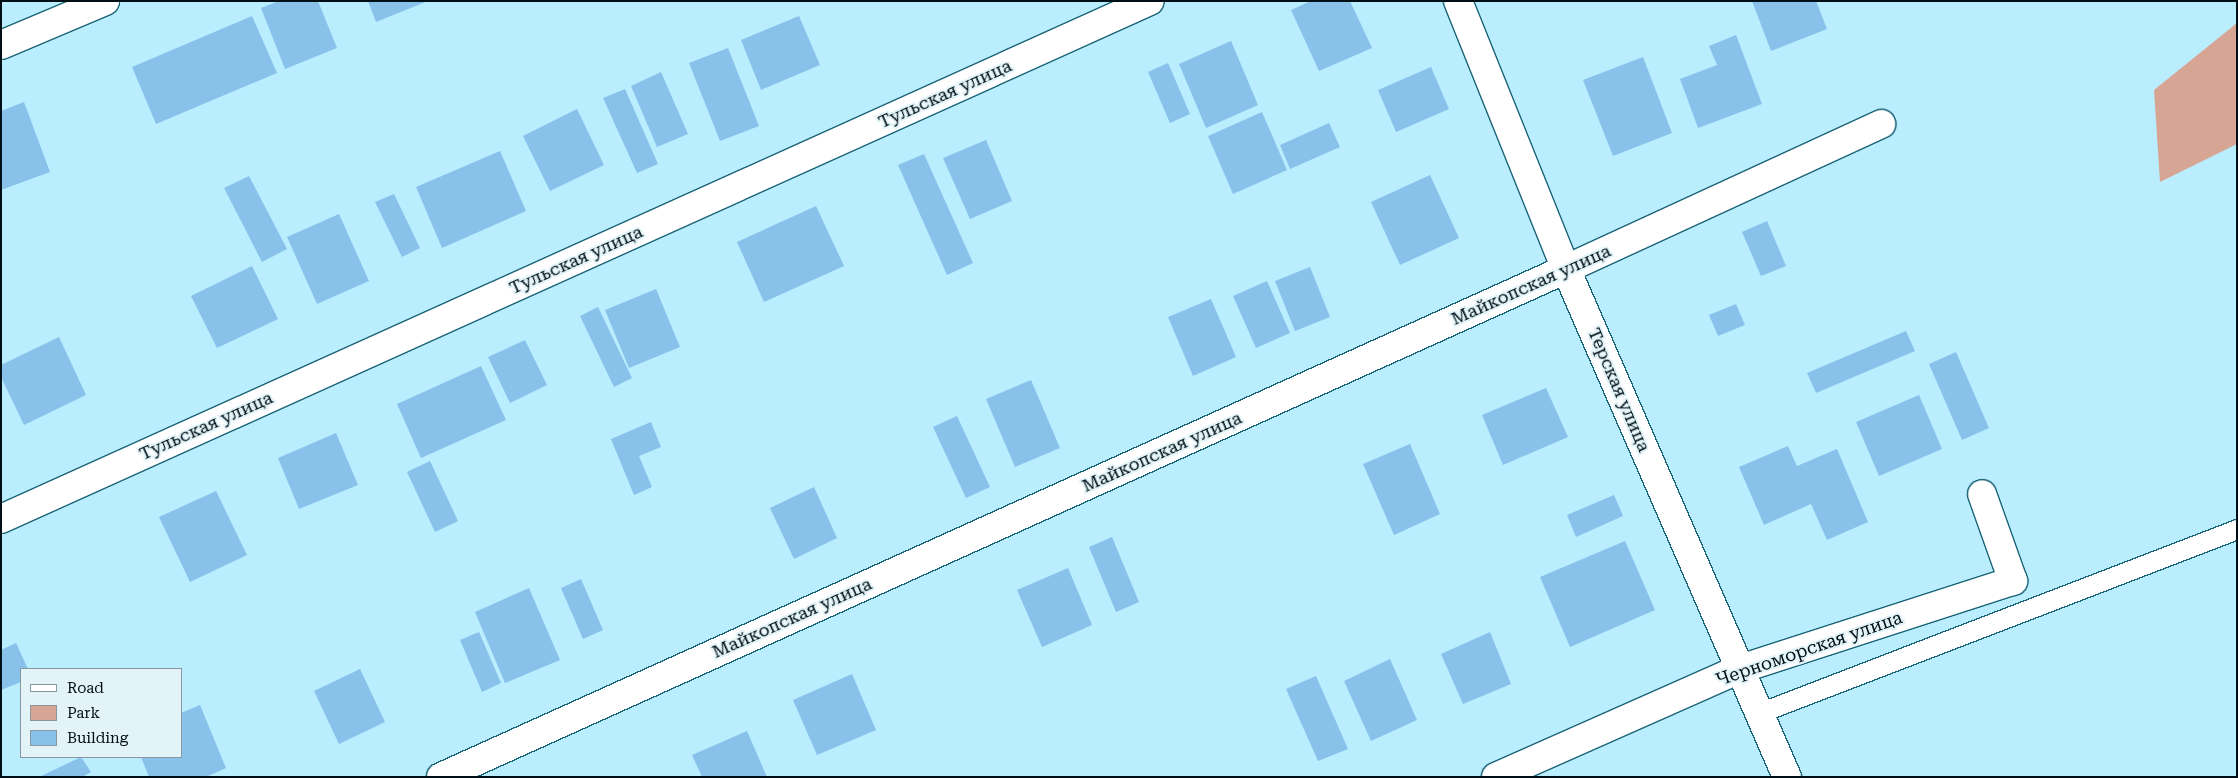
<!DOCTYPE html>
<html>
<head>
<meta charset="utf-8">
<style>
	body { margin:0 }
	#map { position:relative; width:2238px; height:778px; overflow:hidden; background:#baedfe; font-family:"Roboto Serif",serif }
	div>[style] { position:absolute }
	.green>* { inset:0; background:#d7a594 }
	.building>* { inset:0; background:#88c2eb }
	.roads { filter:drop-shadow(1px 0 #1a6478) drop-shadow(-1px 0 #1a6478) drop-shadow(0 1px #1a6478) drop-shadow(0 -1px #1a6478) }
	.service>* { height:19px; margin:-9.5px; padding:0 9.5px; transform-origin:9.5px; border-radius:9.5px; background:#fff }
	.minor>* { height:28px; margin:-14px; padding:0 14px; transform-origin:14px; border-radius:14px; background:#fff }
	span { translate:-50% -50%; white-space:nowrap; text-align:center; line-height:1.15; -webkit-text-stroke:4px #e3f4f9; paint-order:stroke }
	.street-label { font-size:18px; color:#000f15 }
	.frame { position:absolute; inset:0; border:2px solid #000f15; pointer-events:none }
	.legend { position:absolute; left:20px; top:668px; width:162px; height:90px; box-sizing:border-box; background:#e3f4f9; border:1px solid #88989e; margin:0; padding:6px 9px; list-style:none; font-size:15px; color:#000f15 }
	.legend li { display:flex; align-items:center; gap:10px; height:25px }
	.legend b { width:25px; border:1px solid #88989e }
</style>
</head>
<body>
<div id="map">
	<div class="green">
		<i style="clip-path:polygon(2237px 23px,2237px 144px,2160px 182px,2154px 90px)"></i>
	</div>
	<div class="building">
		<i style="clip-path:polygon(279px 1px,318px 1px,337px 48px,285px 69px,261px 8px)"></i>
		<i style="clip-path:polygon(368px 1px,428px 1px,376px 22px)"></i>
		<i style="clip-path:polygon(1311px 1px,1350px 1px,1372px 48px,1319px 71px,1291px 10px)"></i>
		<i style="clip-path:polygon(1752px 1px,1816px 1px,1827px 29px,1771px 51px)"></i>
		<i style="clip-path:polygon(252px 16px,277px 73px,156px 124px,132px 67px)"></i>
		<i style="clip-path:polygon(799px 16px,820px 65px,761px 90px,741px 40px)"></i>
		<i style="clip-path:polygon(1736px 35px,1762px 104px,1698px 128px,1680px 79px,1717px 65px,1709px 46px)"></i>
		<i style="clip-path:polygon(1231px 41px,1258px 105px,1206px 128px,1179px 64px)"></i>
		<i style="clip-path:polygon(728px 48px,759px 126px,720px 141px,689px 63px)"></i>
		<i style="clip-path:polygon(1643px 57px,1672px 133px,1613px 156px,1583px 80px)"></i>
		<i style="clip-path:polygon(1168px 63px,1190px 114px,1170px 123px,1148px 72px)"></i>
		<i style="clip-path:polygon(1431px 67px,1449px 109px,1396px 132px,1378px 90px)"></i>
		<i style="clip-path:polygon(661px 72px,688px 134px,657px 147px,631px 86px)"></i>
		<i style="clip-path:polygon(625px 89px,658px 164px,637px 173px,603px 98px)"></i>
		<i style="clip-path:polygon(24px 102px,50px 172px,1px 190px,1px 111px)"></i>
		<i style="clip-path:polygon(577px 109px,604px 165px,550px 191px,523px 136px)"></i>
		<i style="clip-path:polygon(1262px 112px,1287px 170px,1233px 194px,1208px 136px)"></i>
		<i style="clip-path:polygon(1329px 123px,1340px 147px,1290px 169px,1280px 145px)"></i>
		<i style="clip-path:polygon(986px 140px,1012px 201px,970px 219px,943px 158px)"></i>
		<i style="clip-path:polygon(500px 151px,526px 211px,442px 248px,416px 187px)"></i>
		<i style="clip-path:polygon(924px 154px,973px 263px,947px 275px,898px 165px)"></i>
		<i style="clip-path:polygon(1430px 175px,1459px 238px,1400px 265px,1371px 202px)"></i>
		<i style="clip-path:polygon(249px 176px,287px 249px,262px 262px,224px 188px)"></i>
		<i style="clip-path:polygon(394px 194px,420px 248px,402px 257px,375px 202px)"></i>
		<i style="clip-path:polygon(816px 206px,844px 266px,764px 302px,737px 242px)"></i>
		<i style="clip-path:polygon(339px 214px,369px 281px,317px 304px,287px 237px)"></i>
		<i style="clip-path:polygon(1767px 221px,1786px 266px,1761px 276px,1742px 232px)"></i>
		<i style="clip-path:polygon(252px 266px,278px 319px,217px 348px,191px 296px)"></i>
		<i style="clip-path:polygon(1310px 267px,1330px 317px,1295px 331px,1275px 281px)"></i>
		<i style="clip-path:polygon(1267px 281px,1290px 333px,1256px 348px,1233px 296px)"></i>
		<i style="clip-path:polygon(656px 289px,680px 347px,629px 368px,605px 310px)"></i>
		<i style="clip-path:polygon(1211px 299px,1236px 357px,1193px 376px,1168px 317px)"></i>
		<i style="clip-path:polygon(1736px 304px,1745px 325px,1718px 336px,1709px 315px)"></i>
		<i style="clip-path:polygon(598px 307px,632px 378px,614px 387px,580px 316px)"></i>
		<i style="clip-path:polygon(1906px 331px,1915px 351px,1816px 393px,1807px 373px)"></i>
		<i style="clip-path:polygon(59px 337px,86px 395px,24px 425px,1px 377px,1px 365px)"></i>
		<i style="clip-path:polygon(525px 340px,547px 385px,510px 403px,488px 357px)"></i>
		<i style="clip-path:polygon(1956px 352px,1989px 428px,1962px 440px,1929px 364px)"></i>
		<i style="clip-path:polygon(481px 366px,506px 420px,421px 458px,397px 404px)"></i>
		<i style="clip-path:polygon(1031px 380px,1060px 448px,1015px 467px,986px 399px)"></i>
		<i style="clip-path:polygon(1546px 388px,1568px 437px,1503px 465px,1482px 415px)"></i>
		<i style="clip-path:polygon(1919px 395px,1942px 449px,1879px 476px,1856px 422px)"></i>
		<i style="clip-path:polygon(957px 416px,990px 487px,966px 498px,933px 427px)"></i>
		<i style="clip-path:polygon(651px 422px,661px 447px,639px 456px,652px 487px,634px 495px,611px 439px)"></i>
		<i style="clip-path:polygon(336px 433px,358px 485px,299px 509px,278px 458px)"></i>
		<i style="clip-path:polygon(1410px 444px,1440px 514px,1394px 535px,1363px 464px)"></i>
		<i style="clip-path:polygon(1788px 446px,1797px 466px,1837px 449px,1868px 522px,1827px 540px,1811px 504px,1764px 525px,1739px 467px)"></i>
		<i style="clip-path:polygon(430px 461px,458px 521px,435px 532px,407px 472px)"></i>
		<i style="clip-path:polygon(814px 487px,837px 538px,794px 559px,770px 508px)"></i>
		<i style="clip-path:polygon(216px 491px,247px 555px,190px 582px,159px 517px)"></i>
		<i style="clip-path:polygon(1614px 495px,1623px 516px,1576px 537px,1567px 515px)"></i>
		<i style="clip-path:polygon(1112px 537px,1139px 602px,1116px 612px,1089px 547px)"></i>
		<i style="clip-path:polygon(1625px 541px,1655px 610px,1570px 647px,1540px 577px)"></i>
		<i style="clip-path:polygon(1068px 568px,1092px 625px,1042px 647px,1017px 590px)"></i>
		<i style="clip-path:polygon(581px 579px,603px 630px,583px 639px,561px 588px)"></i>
		<i style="clip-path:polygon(529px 588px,560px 660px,505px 683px,475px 612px)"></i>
		<i style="clip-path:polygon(479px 632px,501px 683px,482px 692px,460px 640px)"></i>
		<i style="clip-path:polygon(1490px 632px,1511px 684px,1463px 704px,1441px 654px)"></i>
		<i style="clip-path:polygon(16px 643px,28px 669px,21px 669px,21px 682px,1px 690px,1px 650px)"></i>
		<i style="clip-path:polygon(1390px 659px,1417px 720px,1371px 741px,1344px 681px)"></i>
		<i style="clip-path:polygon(360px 669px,385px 722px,339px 744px,314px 691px)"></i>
		<i style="clip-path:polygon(852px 674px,876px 730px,817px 755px,793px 700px)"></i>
		<i style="clip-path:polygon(1316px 676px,1348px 749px,1318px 761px,1286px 689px)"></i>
		<i style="clip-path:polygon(200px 705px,226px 768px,206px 777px,149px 777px,141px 757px,181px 757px,181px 713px)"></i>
		<i style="clip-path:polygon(747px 731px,767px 777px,702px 777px,692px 755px)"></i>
		<i style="clip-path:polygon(81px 757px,91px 772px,82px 777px,39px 777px)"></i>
	</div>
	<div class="roads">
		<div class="service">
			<i style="left:1759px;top:713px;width:512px;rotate:-21.05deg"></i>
		</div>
		<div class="minor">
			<i style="left:1458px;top:1px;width:289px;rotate:68.1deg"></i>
			<i style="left:1566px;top:269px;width:554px;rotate:66.49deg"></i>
			<i style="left:1px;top:45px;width:113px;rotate:-22.9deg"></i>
			<i style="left:1px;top:519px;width:1260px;rotate:-24.27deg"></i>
			<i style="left:441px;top:777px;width:1234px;rotate:-24.3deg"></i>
			<i style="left:1566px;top:269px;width:347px;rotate:-24.7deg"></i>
			<i style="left:1496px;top:777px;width:267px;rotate:-23.9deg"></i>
			<i style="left:1740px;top:669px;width:287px;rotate:-17.9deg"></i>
			<i style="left:2013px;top:581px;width:92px;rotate:-109.6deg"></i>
		</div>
	</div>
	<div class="street-label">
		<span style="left:945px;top:94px;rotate:-24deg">Тульская улица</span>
		<span style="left:576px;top:260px;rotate:-24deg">Тульская улица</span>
		<span style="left:1531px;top:285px;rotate:-24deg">Майкопская улица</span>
		<span style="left:1619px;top:390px;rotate:67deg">Терская улица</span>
		<span style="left:206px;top:426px;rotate:-24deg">Тульская улица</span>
		<span style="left:1162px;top:452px;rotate:-24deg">Майкопская улица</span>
		<span style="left:792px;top:618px;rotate:-24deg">Майкопская улица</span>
		<span style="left:1809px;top:649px;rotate:-19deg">Черноморская улица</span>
	</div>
	<div class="frame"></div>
	<ul class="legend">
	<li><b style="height:6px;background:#fff"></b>Road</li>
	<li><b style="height:14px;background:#d7a594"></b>Park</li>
	<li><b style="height:14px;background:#88c2eb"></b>Building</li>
	</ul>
</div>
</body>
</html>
